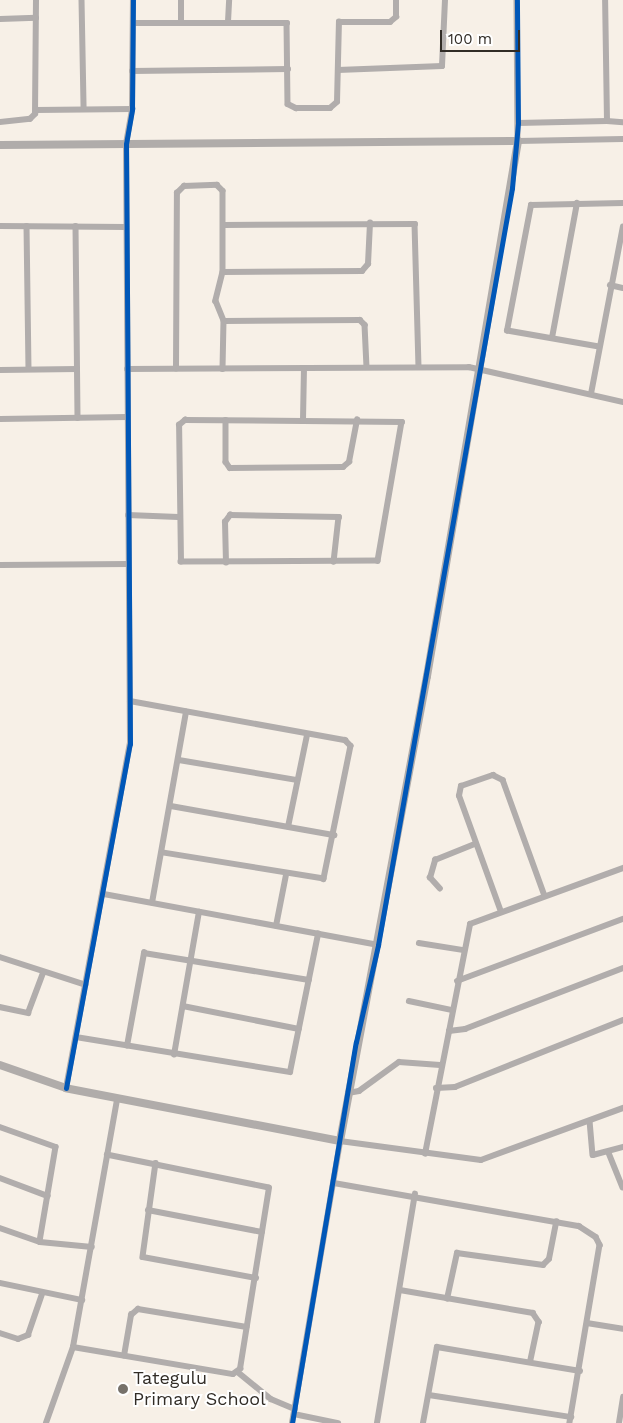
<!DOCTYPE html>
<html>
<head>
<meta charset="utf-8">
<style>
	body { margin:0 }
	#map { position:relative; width:623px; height:1423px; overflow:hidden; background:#f7f0e7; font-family:"Work Sans",sans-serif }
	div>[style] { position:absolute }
	.street>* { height:5.5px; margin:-2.75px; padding:0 2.75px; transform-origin:2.75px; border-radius:2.75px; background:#b1adac }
	.secondary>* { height:8px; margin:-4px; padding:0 4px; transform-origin:4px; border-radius:4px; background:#b0acaa }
	.cycleway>* { height:5px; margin:-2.5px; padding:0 2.5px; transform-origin:2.5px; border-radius:2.5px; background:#0057b8 }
	.dots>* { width:14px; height:14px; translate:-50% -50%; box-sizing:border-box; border:2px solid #fff; border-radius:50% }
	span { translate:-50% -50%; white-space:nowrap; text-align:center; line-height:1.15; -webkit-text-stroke:4px #fff; paint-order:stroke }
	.poi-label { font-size:18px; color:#312c26 }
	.left { translate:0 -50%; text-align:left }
	.scale { position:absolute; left:440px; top:30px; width:80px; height:22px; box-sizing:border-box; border:2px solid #312c26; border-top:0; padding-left:6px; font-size:15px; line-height:18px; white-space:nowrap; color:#312c26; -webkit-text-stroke:4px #fff; paint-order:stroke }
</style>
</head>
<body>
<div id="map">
	<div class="street">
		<i style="left:82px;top:0;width:108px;rotate:88.9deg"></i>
		<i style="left:517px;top:0;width:141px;rotate:89.6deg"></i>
		<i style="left:518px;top:141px;width:105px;rotate:-1.1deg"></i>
		<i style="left:0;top:19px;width:36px;rotate:-2deg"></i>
		<i style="left:181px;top:22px;width:22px;rotate:-90deg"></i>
		<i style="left:228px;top:22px;width:22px;rotate:-87deg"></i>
		<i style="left:133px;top:23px;width:154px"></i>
		<i style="left:287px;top:23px;width:81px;rotate:89.3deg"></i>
		<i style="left:288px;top:104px;width:9px;rotate:27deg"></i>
		<i style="left:296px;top:108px;width:34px"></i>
		<i style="left:330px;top:108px;width:9px;rotate:-41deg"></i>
		<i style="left:337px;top:102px;width:80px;rotate:-88.6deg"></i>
		<i style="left:339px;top:22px;width:51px"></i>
		<i style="left:390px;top:22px;width:8px;rotate:-40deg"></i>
		<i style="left:396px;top:17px;width:17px;rotate:-90deg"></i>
		<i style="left:338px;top:70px;width:104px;rotate:-2.2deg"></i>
		<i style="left:442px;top:66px;width:66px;rotate:-87.4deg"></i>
		<i style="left:132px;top:71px;width:156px;rotate:-0.7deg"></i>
		<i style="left:36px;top:110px;width:96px;rotate:-0.6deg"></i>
		<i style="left:607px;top:121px;width:16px;rotate:4deg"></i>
		<i style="left:0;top:122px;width:30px;rotate:-6deg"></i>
		<i style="left:30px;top:119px;width:7px;rotate:-45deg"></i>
		<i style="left:35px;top:114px;width:114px;rotate:-89.5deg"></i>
		<i style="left:518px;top:123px;width:89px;rotate:-1.3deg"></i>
		<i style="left:607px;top:121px;width:121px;rotate:-90.9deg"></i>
		<i style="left:224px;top:225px;width:191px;rotate:-0.3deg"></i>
		<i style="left:415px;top:224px;width:143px;rotate:88.4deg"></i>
		<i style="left:0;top:226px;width:126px;rotate:0.5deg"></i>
		<i style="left:27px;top:226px;width:143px;rotate:89.2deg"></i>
		<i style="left:76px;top:226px;width:192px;rotate:89.4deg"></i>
		<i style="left:223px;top:272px;width:139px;rotate:-0.4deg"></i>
		<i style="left:362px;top:271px;width:9px;rotate:-49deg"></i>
		<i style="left:368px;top:264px;width:41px;rotate:-87.2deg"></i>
		<i style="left:610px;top:285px;width:13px;rotate:13deg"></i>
		<i style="left:224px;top:321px;width:136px;rotate:-0.4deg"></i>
		<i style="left:360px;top:320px;width:7px;rotate:45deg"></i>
		<i style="left:365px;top:325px;width:42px;rotate:87.3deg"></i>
		<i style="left:552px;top:338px;width:137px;rotate:-79.5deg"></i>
		<i style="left:599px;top:347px;width:93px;rotate:-170.1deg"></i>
		<i style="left:507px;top:331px;width:128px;rotate:-79.2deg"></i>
		<i style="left:531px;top:205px;width:92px;rotate:-1.2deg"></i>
		<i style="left:127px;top:369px;width:342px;rotate:-0.3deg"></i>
		<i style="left:469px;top:367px;width:158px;rotate:12.8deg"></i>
		<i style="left:176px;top:369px;width:176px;rotate:-89.7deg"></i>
		<i style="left:177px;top:193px;width:10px;rotate:-45deg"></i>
		<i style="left:184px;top:186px;width:33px;rotate:-2deg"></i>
		<i style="left:217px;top:185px;width:8px;rotate:45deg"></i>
		<i style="left:223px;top:191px;width:81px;rotate:90deg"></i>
		<i style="left:223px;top:272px;width:30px;rotate:104deg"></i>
		<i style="left:216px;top:301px;width:22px;rotate:68deg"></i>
		<i style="left:224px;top:321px;width:48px;rotate:91.2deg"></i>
		<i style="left:0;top:370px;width:77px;rotate:-0.7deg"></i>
		<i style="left:591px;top:394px;width:170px;rotate:-79.2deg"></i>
		<i style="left:0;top:419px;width:127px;rotate:-0.9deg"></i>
		<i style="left:185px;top:420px;width:217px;rotate:0.5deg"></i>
		<i style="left:402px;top:422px;width:141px;rotate:99.8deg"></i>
		<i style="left:378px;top:561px;width:197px;rotate:179.7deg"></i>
		<i style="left:181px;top:562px;width:137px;rotate:-90.8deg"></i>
		<i style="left:179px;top:425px;width:8px;rotate:-40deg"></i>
		<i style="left:226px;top:420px;width:42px;rotate:90deg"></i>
		<i style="left:226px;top:462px;width:7px;rotate:56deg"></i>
		<i style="left:230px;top:468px;width:113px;rotate:-0.5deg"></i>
		<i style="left:343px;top:467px;width:8px;rotate:-40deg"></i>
		<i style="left:349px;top:462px;width:43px;rotate:-79.2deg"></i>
		<i style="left:303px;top:420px;width:50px;rotate:-88.9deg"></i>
		<i style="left:128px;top:515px;width:50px;rotate:2.3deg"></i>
		<i style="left:226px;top:563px;width:41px;rotate:-91.4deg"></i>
		<i style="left:225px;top:522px;width:9px;rotate:-54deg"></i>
		<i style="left:230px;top:515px;width:109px;rotate:1.1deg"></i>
		<i style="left:339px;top:517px;width:45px;rotate:96.3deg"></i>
		<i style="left:0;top:565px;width:128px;rotate:-0.4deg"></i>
		<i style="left:130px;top:701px;width:219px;rotate:10.3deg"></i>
		<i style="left:345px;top:740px;width:8px;rotate:45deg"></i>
		<i style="left:351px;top:746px;width:136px;rotate:101.5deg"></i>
		<i style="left:324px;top:879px;width:163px;rotate:-170.8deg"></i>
		<i style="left:179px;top:760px;width:120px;rotate:9.6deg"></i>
		<i style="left:171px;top:806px;width:166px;rotate:10.1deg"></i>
		<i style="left:288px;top:827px;width:94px;rotate:-78.3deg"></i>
		<i style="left:440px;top:889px;width:15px;rotate:-132deg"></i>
		<i style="left:430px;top:878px;width:19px;rotate:-74deg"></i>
		<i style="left:435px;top:860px;width:43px;rotate:-21.8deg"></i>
		<i style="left:104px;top:894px;width:279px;rotate:10.5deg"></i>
		<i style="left:152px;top:903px;width:194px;rotate:-79.9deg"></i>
		<i style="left:501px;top:912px;width:123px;rotate:-109.9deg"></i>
		<i style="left:459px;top:796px;width:10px;rotate:-79deg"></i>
		<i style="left:461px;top:786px;width:34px;rotate:-19deg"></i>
		<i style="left:493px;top:775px;width:11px;rotate:27deg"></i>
		<i style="left:503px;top:780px;width:123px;rotate:70.1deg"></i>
		<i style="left:276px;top:926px;width:52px;rotate:-78.9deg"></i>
		<i style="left:419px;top:943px;width:45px;rotate:9deg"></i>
		<i style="left:0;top:957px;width:90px;rotate:18deg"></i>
		<i style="left:457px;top:981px;width:177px;rotate:-20.5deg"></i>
		<i style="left:409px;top:1001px;width:44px;rotate:11.8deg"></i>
		<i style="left:183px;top:1006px;width:118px;rotate:11.2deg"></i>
		<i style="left:0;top:1007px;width:29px;rotate:12deg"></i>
		<i style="left:28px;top:1013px;width:43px;rotate:-69.4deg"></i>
		<i style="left:449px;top:1031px;width:16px;rotate:-7deg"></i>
		<i style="left:465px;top:1029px;width:169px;rotate:-21.1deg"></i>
		<i style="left:76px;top:1037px;width:217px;rotate:9.3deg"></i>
		<i style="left:290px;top:1072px;width:141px;rotate:-78.5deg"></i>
		<i style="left:127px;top:1046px;width:95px;rotate:-79.6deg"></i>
		<i style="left:144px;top:953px;width:167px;rotate:9.3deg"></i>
		<i style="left:174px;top:1055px;width:145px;rotate:-80.1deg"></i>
		<i style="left:66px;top:1088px;width:350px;rotate:-79.5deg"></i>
		<i style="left:130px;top:744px;width:600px;rotate:-90.38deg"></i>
		<i style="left:126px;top:144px;width:36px;rotate:-80deg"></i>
		<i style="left:132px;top:109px;width:109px;rotate:-89.5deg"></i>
		<i style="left:436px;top:1088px;width:19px;rotate:-3deg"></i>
		<i style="left:455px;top:1087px;width:181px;rotate:-21.7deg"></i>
		<i style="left:348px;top:1093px;width:11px;rotate:-10deg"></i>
		<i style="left:359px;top:1091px;width:49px;rotate:-35.9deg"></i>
		<i style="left:399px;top:1062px;width:41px;rotate:4.2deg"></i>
		<i style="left:590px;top:1121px;width:34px;rotate:85deg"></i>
		<i style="left:593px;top:1155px;width:31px;rotate:-15deg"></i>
		<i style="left:0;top:1127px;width:59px;rotate:19.7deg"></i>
		<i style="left:56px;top:1147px;width:96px;rotate:99.6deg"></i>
		<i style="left:609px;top:1153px;width:37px;rotate:68deg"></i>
		<i style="left:425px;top:1154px;width:234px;rotate:-78.9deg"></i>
		<i style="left:470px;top:924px;width:163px;rotate:-20.1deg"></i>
		<i style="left:156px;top:1163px;width:95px;rotate:97.9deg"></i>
		<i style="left:143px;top:1257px;width:115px;rotate:10.5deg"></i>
		<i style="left:0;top:1178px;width:51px;rotate:20.6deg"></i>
		<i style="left:334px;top:1183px;width:249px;rotate:10deg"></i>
		<i style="left:579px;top:1226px;width:20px;rotate:33deg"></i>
		<i style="left:596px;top:1237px;width:9px;rotate:63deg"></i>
		<i style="left:600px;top:1245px;width:181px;rotate:99.6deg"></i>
		<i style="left:148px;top:1210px;width:116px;rotate:10.9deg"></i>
		<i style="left:0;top:1228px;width:42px;rotate:19.3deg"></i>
		<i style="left:40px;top:1242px;width:52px;rotate:5.5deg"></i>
		<i style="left:0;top:1283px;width:84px;rotate:11.7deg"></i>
		<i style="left:400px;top:1290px;width:135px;rotate:9.8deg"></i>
		<i style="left:533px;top:1313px;width:11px;rotate:56deg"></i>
		<i style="left:539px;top:1322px;width:40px;rotate:102deg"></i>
		<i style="left:447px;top:1299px;width:47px;rotate:-77.7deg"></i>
		<i style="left:457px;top:1253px;width:87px;rotate:7.9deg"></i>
		<i style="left:543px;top:1265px;width:8px;rotate:-45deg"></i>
		<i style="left:549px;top:1259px;width:38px;rotate:-79deg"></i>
		<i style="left:587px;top:1323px;width:36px;rotate:9deg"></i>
		<i style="left:0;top:1333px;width:19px;rotate:18deg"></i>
		<i style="left:18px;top:1339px;width:11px;rotate:-22deg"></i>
		<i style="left:28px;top:1335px;width:43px;rotate:-71.1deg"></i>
		<i style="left:73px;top:1347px;width:162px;rotate:9.6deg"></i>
		<i style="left:233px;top:1374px;width:9px;rotate:-36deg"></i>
		<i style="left:240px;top:1369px;width:183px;rotate:-80.9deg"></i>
		<i style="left:269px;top:1188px;width:165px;rotate:-168.5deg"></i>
		<i style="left:124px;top:1356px;width:42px;rotate:-80.3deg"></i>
		<i style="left:131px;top:1315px;width:9px;rotate:-41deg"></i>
		<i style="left:138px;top:1309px;width:110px;rotate:9.4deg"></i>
		<i style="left:239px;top:1373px;width:41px;rotate:39.1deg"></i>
		<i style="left:271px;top:1399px;width:26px;rotate:23deg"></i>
		<i style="left:429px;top:1395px;width:144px;rotate:8.8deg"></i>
		<i style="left:294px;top:1414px;width:45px;rotate:11.6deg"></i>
		<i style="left:46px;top:1423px;width:81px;rotate:-70.4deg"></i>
		<i style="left:73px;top:1347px;width:252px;rotate:-79.9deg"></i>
		<i style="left:292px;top:1423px;width:286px;rotate:-80.3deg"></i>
		<i style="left:340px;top:1141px;width:142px;rotate:7.7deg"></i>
		<i style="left:481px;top:1160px;width:151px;rotate:-20.1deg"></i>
		<i style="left:377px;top:1423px;width:232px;rotate:-80.6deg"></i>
		<i style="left:423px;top:1423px;width:77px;rotate:-79.6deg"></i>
		<i style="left:437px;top:1347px;width:145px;rotate:9.5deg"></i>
		<i style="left:619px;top:1423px;width:26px;rotate:-81deg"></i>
	</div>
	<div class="secondary">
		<i style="left:0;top:145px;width:518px;rotate:-0.44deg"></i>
		<i style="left:518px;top:141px;width:543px;rotate:99.65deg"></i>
		<i style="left:427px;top:676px;width:473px;rotate:100.6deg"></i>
		<i style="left:340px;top:1141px;width:279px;rotate:-169.1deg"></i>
		<i style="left:66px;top:1088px;width:70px;rotate:-160.8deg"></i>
	</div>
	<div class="cycleway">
		<i style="left:66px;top:1088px;width:350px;rotate:-79.5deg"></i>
		<i style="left:130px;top:744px;width:600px;rotate:-90.38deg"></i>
		<i style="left:126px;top:144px;width:36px;rotate:-80deg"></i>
		<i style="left:132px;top:109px;width:109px;rotate:-89.5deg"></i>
		<i style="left:292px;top:1423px;width:386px;rotate:-80.5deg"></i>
		<i style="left:356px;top:1042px;width:99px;rotate:-77.2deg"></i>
		<i style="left:378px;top:945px;width:769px;rotate:-79.96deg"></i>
		<i style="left:512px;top:188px;width:65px;rotate:-84.7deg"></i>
		<i style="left:518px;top:123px;width:123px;rotate:-90.5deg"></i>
	</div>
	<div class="dots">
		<i style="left:123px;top:1389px;background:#76716a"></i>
	</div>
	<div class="poi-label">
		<span class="left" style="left:133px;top:1389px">Tategulu<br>Primary School</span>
	</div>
	<div class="scale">100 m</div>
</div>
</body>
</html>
